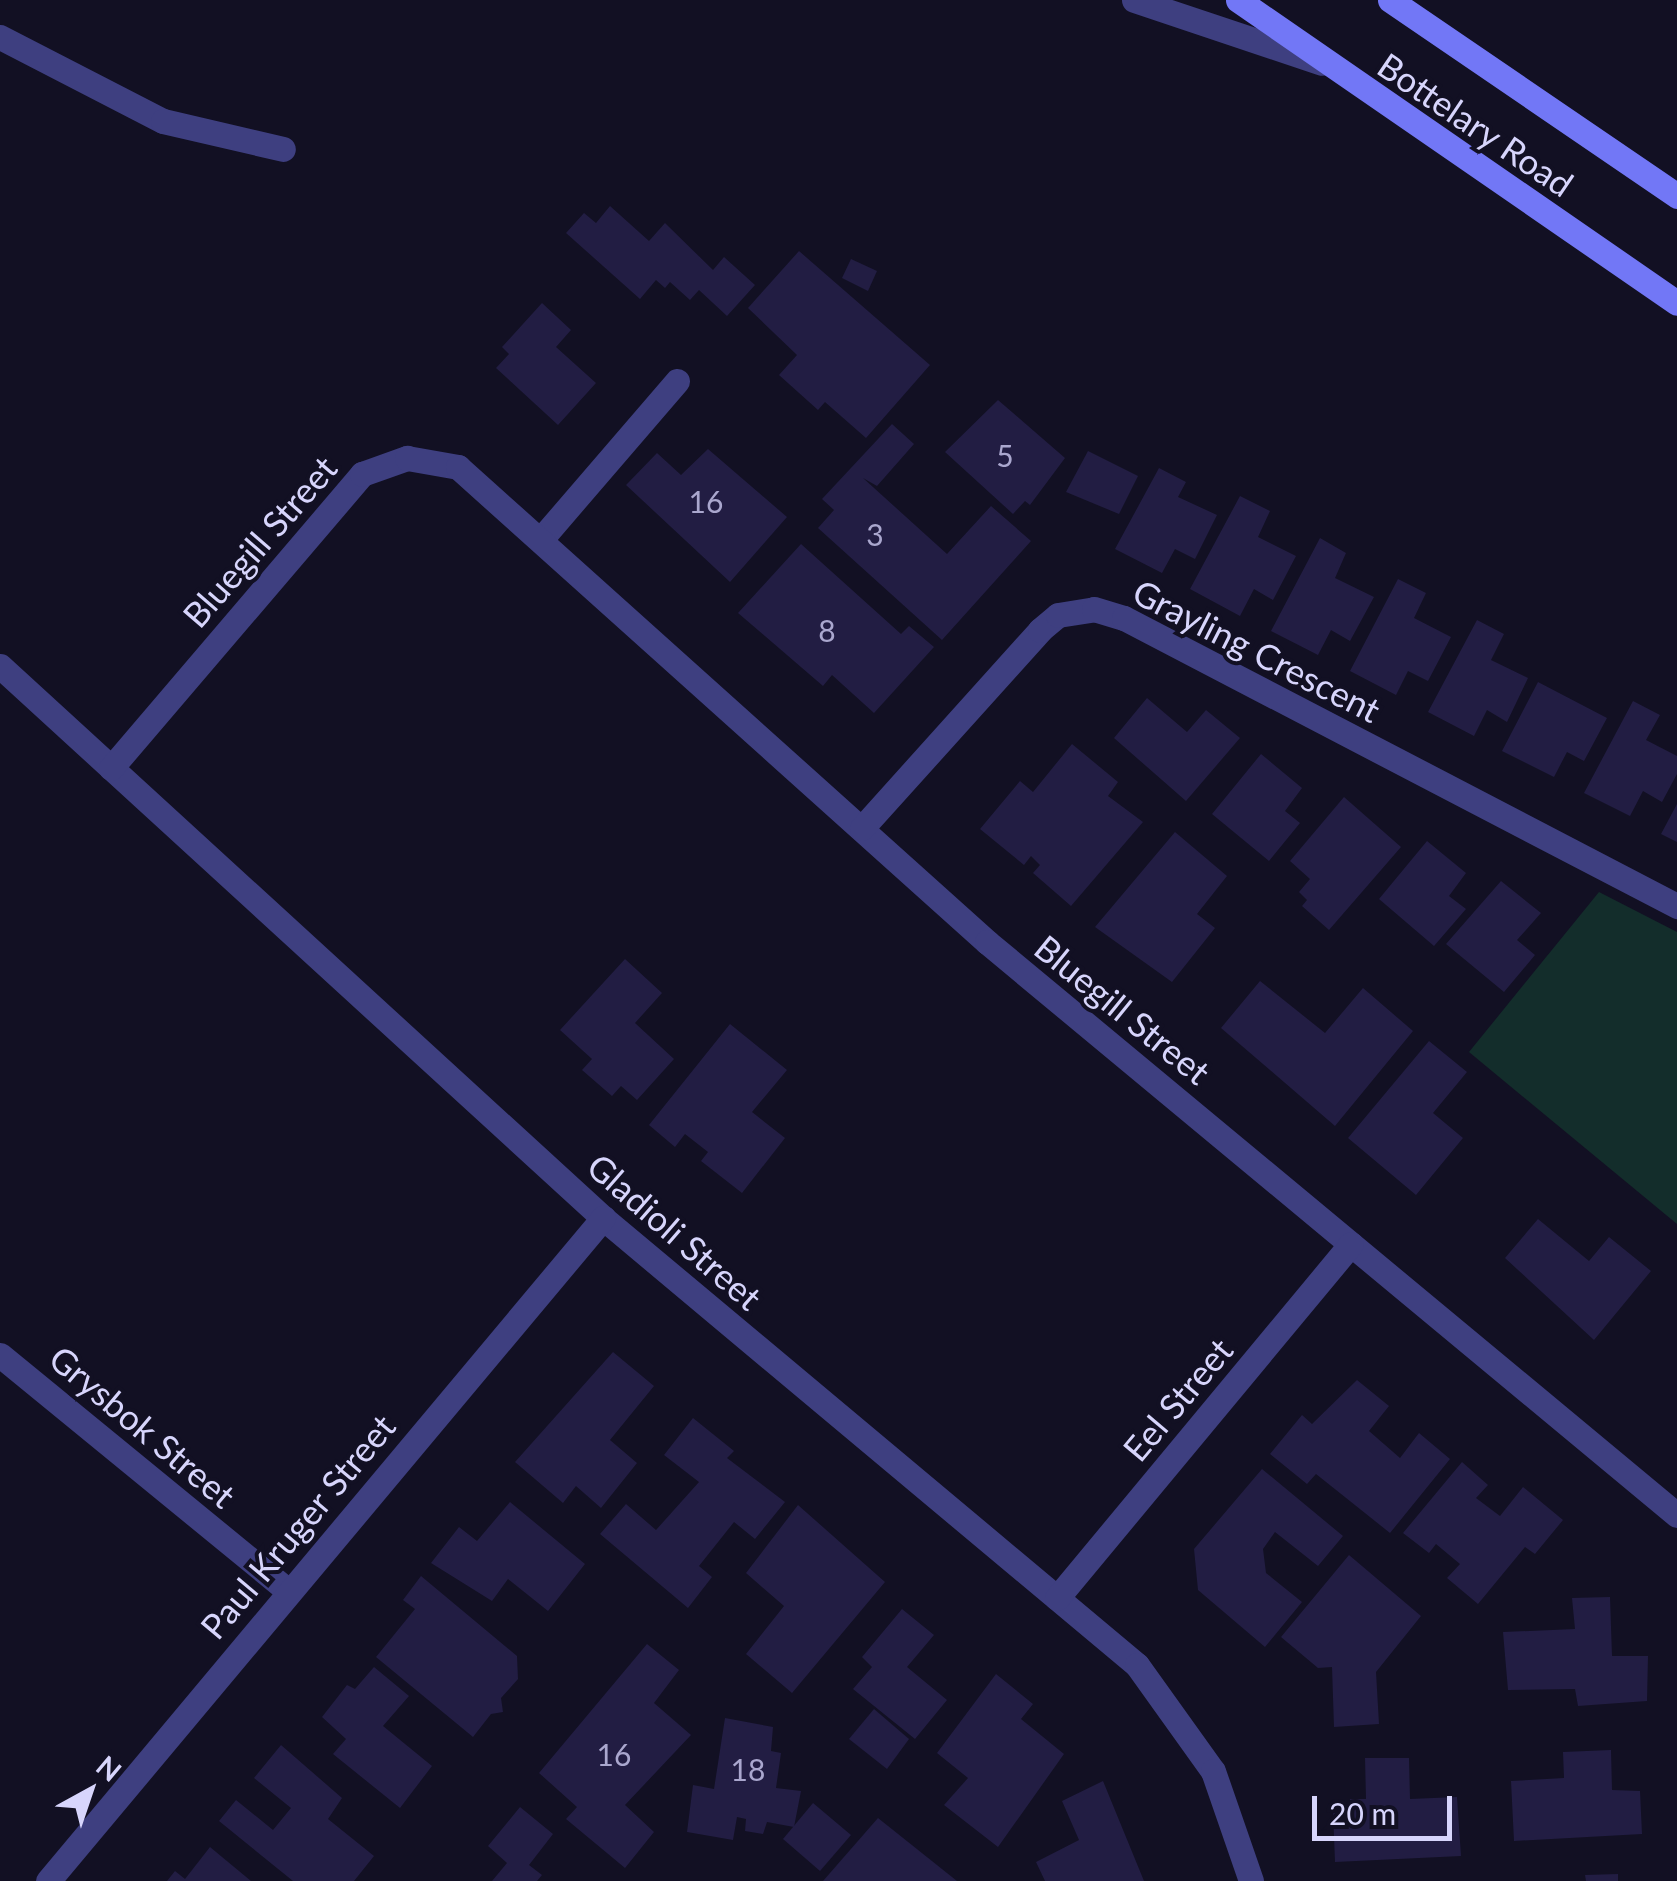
<!DOCTYPE html>
<html>
<head>
<meta charset="utf-8">
<style>
	body { margin:0 }
	#map { position:relative; width:1677px; height:1881px; overflow:hidden; background:#121023; font-family:Lato,sans-serif }
	div>[style] { position:absolute }
	.green>* { inset:0; background:#132d2b }
	.building>* { inset:0; background:#221d43 }
	.minor>* { height:25px; margin:-12.5px; padding:0 12.5px; transform-origin:12.5px; border-radius:12.5px; background:#3e3f80 }
	.secondary>* { height:25px; margin:-12.5px; padding:0 12.5px; transform-origin:12.5px; border-radius:12.5px; background:#7277f6 }
	span { translate:-50% -50%; white-space:nowrap; text-align:center; line-height:1.15; -webkit-text-stroke:8px #121023; paint-order:stroke }
	.number-label { font-size:30px; color:#aaa7ce }
	.number-label span { -webkit-text-stroke-width:0 }
	.street-label { font-size:35px; color:#d7d5fc }
	.north { position:absolute; left:40px; top:1741px; width:100px; height:100px; -webkit-text-stroke:8px #121023; paint-order:stroke; rotate:40deg; font-size:28px; font-weight:700; line-height:40px; text-align:center; color:#d7d5fc }
	.north::after { content:''; display:block; margin:auto; width:35px; height:45px; background:#d7d5fc; clip-path:polygon(50% 0,100% 100%,50% 72%,0 100%) }
	.scale { position:absolute; left:1312px; top:1796px; width:140px; height:45px; box-sizing:border-box; border:5px solid #d7d5fc; border-top:0; padding-left:12px; font-size:30px; line-height:35px; white-space:nowrap; color:#d7d5fc; -webkit-text-stroke:8px #121023; paint-order:stroke }
</style>
</head>
<body>
<div id="map">
	<div class="green">
		<i style="clip-path:polygon(1599px 892px,1677px 932px,1677px 1224px,1469px 1052px)"></i>
	</div>
	<div class="building">
		<i style="clip-path:polygon(610px 206px,649px 241px,665px 223px,713px 270px,724px 257px,755px 285px,727px 316px,699px 290px,690px 300px,670px 282px,665px 288px,656px 280px,640px 299px,566px 233px,584px 213px,596px 223px)"></i>
		<i style="clip-path:polygon(799px 251px,930px 365px,866px 438px,825px 402px,818px 410px,779px 375px,797px 355px,748px 308px)"></i>
		<i style="clip-path:polygon(851px 259px,877px 271px,868px 291px,842px 278px)"></i>
		<i style="clip-path:polygon(542px 303px,571px 330px,556px 347px,596px 383px,558px 425px,496px 368px,509px 354px,502px 347px)"></i>
		<i style="clip-path:polygon(998px 400px,1065px 458px,1030px 505px,1025px 501px,1013px 514px,945px 452px)"></i>
		<i style="clip-path:polygon(892px 424px,914px 444px,877px 486px,863px 478px,947px 554px,991px 506px,1031px 541px,942px 640px,818px 528px,834px 510px,822px 499px)"></i>
		<i style="clip-path:polygon(708px 449px,787px 517px,730px 582px,626px 485px,657px 453px,681px 475px)"></i>
		<i style="clip-path:polygon(1088px 451px,1138px 476px,1119px 514px,1066px 492px)"></i>
		<i style="clip-path:polygon(1159px 468px,1186px 482px,1178px 497px,1217px 515px,1195px 559px,1175px 549px,1162px 573px,1115px 549px)"></i>
		<i style="clip-path:polygon(1240px 496px,1270px 511px,1258px 537px,1296px 556px,1273px 600px,1254px 589px,1240px 616px,1190px 589px)"></i>
		<i style="clip-path:polygon(1320px 538px,1346px 553px,1335px 578px,1374px 597px,1350px 641px,1331px 630px,1318px 655px,1271px 631px)"></i>
		<i style="clip-path:polygon(801px 544px,901px 634px,909px 626px,934px 647px,874px 713px,832px 675px,823px 686px,738px 613px)"></i>
		<i style="clip-path:polygon(1398px 579px,1426px 593px,1414px 618px,1451px 637px,1428px 681px,1408px 671px,1396px 695px,1350px 671px)"></i>
		<i style="clip-path:polygon(1477px 620px,1504px 634px,1491px 660px,1528px 678px,1507px 722px,1487px 710px,1474px 736px,1428px 712px)"></i>
		<i style="clip-path:polygon(1538px 682px,1607px 718px,1584px 761px,1567px 752px,1554px 777px,1502px 751px)"></i>
		<i style="clip-path:polygon(1147px 698px,1187px 732px,1206px 710px,1240px 738px,1186px 801px,1114px 738px)"></i>
		<i style="clip-path:polygon(1633px 701px,1660px 715px,1646px 740px,1677px 756px,1677px 774px,1662px 802px,1643px 791px,1630px 816px,1584px 793px)"></i>
		<i style="clip-path:polygon(1072px 744px,1118px 782px,1108px 796px,1143px 822px,1071px 906px,1033px 873px,1040px 865px,1031px 856px,1024px 865px,980px 829px,1020px 781px,1033px 792px)"></i>
		<i style="clip-path:polygon(1261px 754px,1302px 788px,1285px 811px,1300px 823px,1269px 861px,1212px 814px)"></i>
		<i style="clip-path:polygon(1344px 797px,1401px 847px,1329px 930px,1302px 906px,1307px 900px,1299px 892px,1310px 879px,1290px 861px)"></i>
		<i style="clip-path:polygon(1677px 804px,1677px 842px,1661px 834px)"></i>
		<i style="clip-path:polygon(1175px 832px,1227px 876px,1197px 914px,1215px 928px,1172px 982px,1095px 927px)"></i>
		<i style="clip-path:polygon(1427px 841px,1466px 873px,1449px 896px,1466px 909px,1434px 946px,1379px 899px)"></i>
		<i style="clip-path:polygon(1501px 881px,1541px 913px,1517px 940px,1535px 955px,1504px 992px,1446px 944px)"></i>
		<i style="clip-path:polygon(625px 959px,662px 993px,635px 1023px,674px 1059px,637px 1100px,621px 1086px,612px 1096px,582px 1070px,592px 1059px,560px 1030px)"></i>
		<i style="clip-path:polygon(1260px 981px,1325px 1033px,1363px 988px,1413px 1031px,1335px 1126px,1221px 1028px)"></i>
		<i style="clip-path:polygon(730px 1024px,787px 1070px,752px 1112px,785px 1138px,742px 1193px,701px 1161px,708px 1152px,685px 1134px,675px 1147px,649px 1125px)"></i>
		<i style="clip-path:polygon(1429px 1041px,1467px 1072px,1433px 1113px,1463px 1138px,1416px 1195px,1348px 1138px)"></i>
		<i style="clip-path:polygon(1538px 1219px,1589px 1261px,1609px 1237px,1651px 1271px,1594px 1340px,1505px 1258px)"></i>
		<i style="clip-path:polygon(613px 1352px,654px 1386px,610px 1440px,637px 1463px,601px 1508px,576px 1486px,563px 1503px,515px 1462px)"></i>
		<i style="clip-path:polygon(1357px 1380px,1389px 1406px,1369px 1431px,1400px 1458px,1419px 1433px,1450px 1459px,1390px 1533px,1316px 1474px,1307px 1484px,1270px 1454px,1302px 1415px,1312px 1424px)"></i>
		<i style="clip-path:polygon(693px 1418px,734px 1451px,727px 1458px,785px 1502px,755px 1539px,734px 1522px,699px 1566px,712px 1577px,688px 1608px,600px 1534px,626px 1504px,656px 1530px,699px 1482px,664px 1455px)"></i>
		<i style="clip-path:polygon(1462px 1462px,1488px 1485px,1476px 1498px,1500px 1516px,1523px 1487px,1563px 1520px,1535px 1554px,1525px 1547px,1478px 1604px,1447px 1578px,1460px 1564px,1436px 1544px,1429px 1553px,1403px 1533px)"></i>
		<i style="clip-path:polygon(1262px 1469px,1343px 1536px,1318px 1566px,1275px 1532px,1263px 1549px,1266px 1573px,1302px 1602px,1265px 1647px,1198px 1590px,1194px 1549px)"></i>
		<i style="clip-path:polygon(510px 1502px,585px 1564px,548px 1611px,508px 1579px,492px 1601px,431px 1563px,459px 1527px,477px 1541px)"></i>
		<i style="clip-path:polygon(798px 1505px,885px 1582px,792px 1693px,746px 1654px,784px 1606px,746px 1573px)"></i>
		<i style="clip-path:polygon(1349px 1555px,1421px 1616px,1376px 1672px,1379px 1724px,1334px 1727px,1332px 1667px,1318px 1668px,1281px 1637px)"></i>
		<i style="clip-path:polygon(421px 1576px,517px 1656px,518px 1679px,501px 1698px,503px 1712px,491px 1714px,473px 1737px,376px 1657px,415px 1609px,403px 1600px)"></i>
		<i style="clip-path:polygon(1610px 1597px,1612px 1656px,1648px 1656px,1647px 1701px,1578px 1706px,1575px 1689px,1508px 1690px,1503px 1632px,1575px 1629px,1572px 1598px)"></i>
		<i style="clip-path:polygon(902px 1609px,934px 1635px,907px 1667px,947px 1700px,915px 1739px,853px 1689px,872px 1667px,862px 1657px)"></i>
		<i style="clip-path:polygon(647px 1644px,679px 1670px,654px 1703px,691px 1735px,625px 1805px,654px 1832px,625px 1868px,566px 1819px,577px 1807px,539px 1773px)"></i>
		<i style="clip-path:polygon(374px 1667px,409px 1696px,383px 1726px,432px 1766px,400px 1808px,333px 1754px,346px 1739px,322px 1717px,347px 1685px,355px 1689px)"></i>
		<i style="clip-path:polygon(996px 1674px,1033px 1704px,1021px 1719px,1064px 1754px,998px 1847px,944px 1805px,968px 1778px,937px 1753px)"></i>
		<i style="clip-path:polygon(874px 1709px,909px 1739px,887px 1769px,849px 1739px)"></i>
		<i style="clip-path:polygon(725px 1718px,773px 1727px,771px 1751px,781px 1753px,776px 1788px,801px 1791px,794px 1827px,767px 1822px,763px 1834px,745px 1831px,746px 1819px,737px 1817px,733px 1840px,687px 1832px,693px 1785px,714px 1789px)"></i>
		<i style="clip-path:polygon(281px 1745px,342px 1798px,328px 1819px,374px 1856px,354px 1881px,293px 1881px,219px 1821px,236px 1800px,273px 1830px,291px 1808px,254px 1778px)"></i>
		<i style="clip-path:polygon(1611px 1750px,1612px 1790px,1640px 1791px,1642px 1834px,1514px 1841px,1511px 1781px,1564px 1778px,1563px 1752px)"></i>
		<i style="clip-path:polygon(1365px 1758px,1409px 1758px,1410px 1799px,1457px 1797px,1461px 1856px,1335px 1862px,1333px 1811px,1350px 1811px,1350px 1799px,1366px 1799px)"></i>
		<i style="clip-path:polygon(1103px 1781px,1144px 1881px,1045px 1881px,1036px 1862px,1079px 1840px,1062px 1801px)"></i>
		<i style="clip-path:polygon(813px 1803px,851px 1835px,820px 1871px,783px 1839px)"></i>
		<i style="clip-path:polygon(520px 1807px,553px 1834px,529px 1865px,542px 1875px,537px 1881px,492px 1881px,507px 1863px,488px 1846px)"></i>
		<i style="clip-path:polygon(878px 1818px,957px 1881px,823px 1881px)"></i>
		<i style="clip-path:polygon(210px 1847px,251px 1881px,167px 1881px,175px 1871px,185px 1879px)"></i>
		<i style="clip-path:polygon(1618px 1874px,1618px 1881px,1586px 1881px,1585px 1875px)"></i>
	</div>
	<div class="minor">
		<i style="left:1134px;top:0;width:198px;rotate:18.5deg"></i>
		<i style="left:0;top:37px;width:183px;rotate:27.3deg"></i>
		<i style="left:163px;top:121px;width:123px;rotate:13.1deg"></i>
		<i style="left:542px;top:538px;width:207px;rotate:-49.3deg"></i>
		<i style="left:0;top:666px;width:818px;rotate:42.47deg"></i>
		<i style="left:603px;top:1218px;width:696px;rotate:39.93deg"></i>
		<i style="left:1137px;top:1665px;width:130px;rotate:54.4deg"></i>
		<i style="left:1213px;top:1771px;width:116px;rotate:70.9deg"></i>
		<i style="left:111px;top:768px;width:387px;rotate:-49.5deg"></i>
		<i style="left:362px;top:474px;width:48px;rotate:-19.6deg"></i>
		<i style="left:407px;top:458px;width:52px;rotate:10deg"></i>
		<i style="left:458px;top:467px;width:711px;rotate:41.92deg"></i>
		<i style="left:987px;top:942px;width:897px;rotate:39.71deg"></i>
		<i style="left:862px;top:828px;width:266px;rotate:-48deg"></i>
		<i style="left:1040px;top:630px;width:23px;rotate:-40deg"></i>
		<i style="left:1058px;top:615px;width:36px;rotate:-9deg"></i>
		<i style="left:1094px;top:609px;width:31px;rotate:17deg"></i>
		<i style="left:1124px;top:618px;width:624px;rotate:27.51deg"></i>
		<i style="left:0;top:1355px;width:371px;rotate:39.3deg"></i>
		<i style="left:1057px;top:1598px;width:460px;rotate:-50.3deg"></i>
		<i style="left:48px;top:1881px;width:865px;rotate:-50.07deg"></i>
	</div>
	<div class="secondary">
		<i style="left:1238px;top:0;width:533px;rotate:34.61deg"></i>
		<i style="left:1390px;top:0;width:348px;rotate:34.3deg"></i>
	</div>
	<div class="number-label">
		<span style="left:1005px;top:455px">5</span>
		<span style="left:706px;top:501px">16</span>
		<span style="left:875px;top:534px">3</span>
		<span style="left:827px;top:630px">8</span>
		<span style="left:614px;top:1754px">16</span>
		<span style="left:748px;top:1769px">18</span>
	</div>
	<div class="street-label">
		<span style="left:1476px;top:124px;rotate:34deg">Bottelary Road</span>
		<span style="left:259px;top:541px;rotate:-49deg">Bluegill Street</span>
		<span style="left:1257px;top:650px;rotate:27deg">Grayling Crescent</span>
		<span style="left:1123px;top:1009px;rotate:39deg">Bluegill Street</span>
		<span style="left:675px;top:1231px;rotate:41deg">Gladioli Street</span>
		<span style="left:1177px;top:1399px;rotate:-50deg">Eel Street</span>
		<span style="left:143px;top:1426px;rotate:40deg">Grysbok Street</span>
		<span style="left:297px;top:1526px;rotate:-50deg">Paul Kruger Street</span>
	</div>
	<div class="north">N</div>
	<div class="scale">20 m</div>
</div>
</body>
</html>
